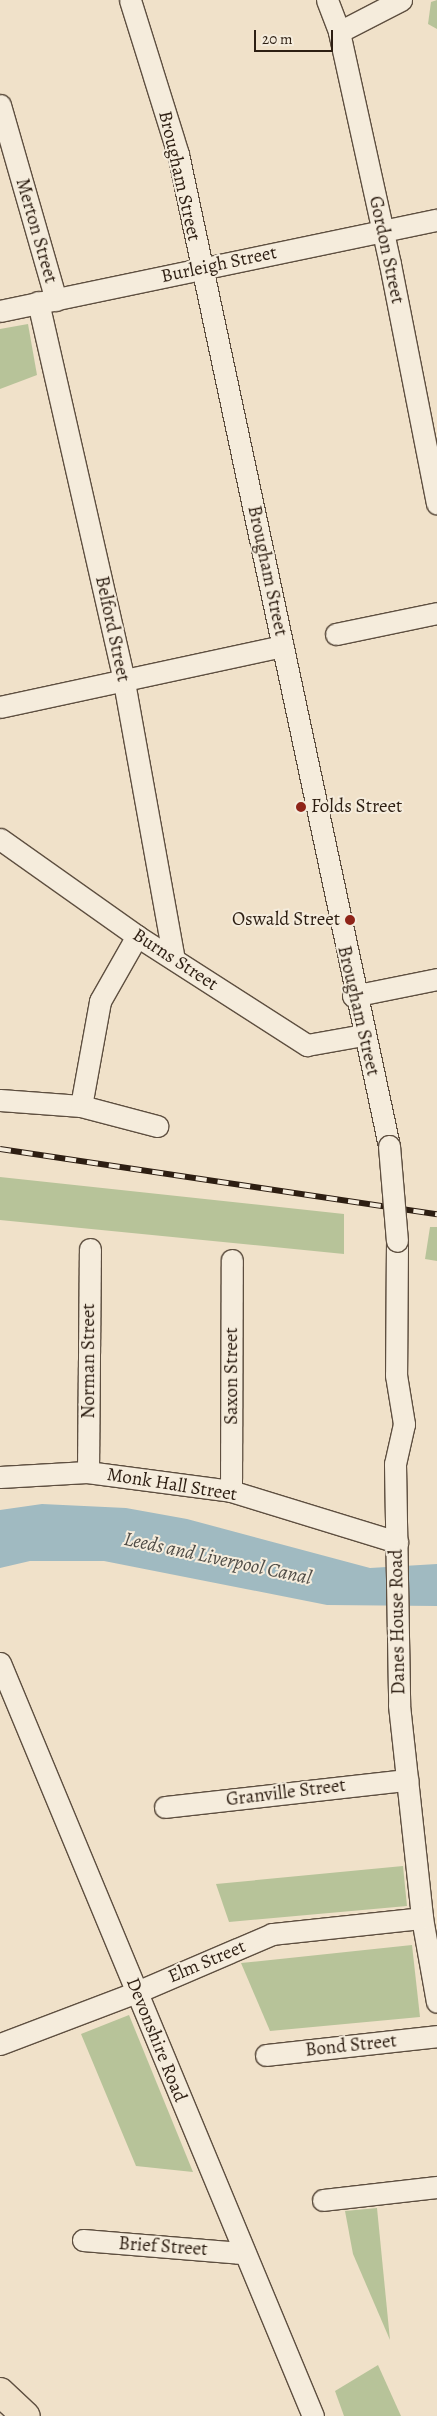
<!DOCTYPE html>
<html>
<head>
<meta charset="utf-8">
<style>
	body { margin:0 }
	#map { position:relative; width:437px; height:2416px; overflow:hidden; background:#f0e1c9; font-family:Alegreya,serif }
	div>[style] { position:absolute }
	.green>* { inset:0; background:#b7c399 }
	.water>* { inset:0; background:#a0bac1 }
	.roads { filter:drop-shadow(1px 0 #5e4f40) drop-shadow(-1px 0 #5e4f40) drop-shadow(0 1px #5e4f40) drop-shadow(0 -1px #5e4f40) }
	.minor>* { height:21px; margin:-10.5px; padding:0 10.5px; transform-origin:10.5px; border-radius:10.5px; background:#f5ecdc }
	.primary>* { height:28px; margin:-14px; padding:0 14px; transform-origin:14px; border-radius:14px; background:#f0e1c9 }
	.rail>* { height:5.5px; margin-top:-2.75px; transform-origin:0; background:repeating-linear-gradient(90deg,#f5ecdc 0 11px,#2d1e12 0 22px); box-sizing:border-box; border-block:1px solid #2d1e12 }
	.bridges { filter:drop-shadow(1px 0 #5e4f40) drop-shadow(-1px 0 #5e4f40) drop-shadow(0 1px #5e4f40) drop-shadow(0 -1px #5e4f40) }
	.minor-bridge>* { height:21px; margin:-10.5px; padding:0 10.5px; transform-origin:10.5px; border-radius:10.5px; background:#f5ecdc }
	.dots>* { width:14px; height:14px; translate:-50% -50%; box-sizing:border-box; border:2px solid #f5ecdc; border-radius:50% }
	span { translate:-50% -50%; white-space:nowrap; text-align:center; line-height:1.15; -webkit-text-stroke:4px #f5ecdc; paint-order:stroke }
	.street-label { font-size:19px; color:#2d1e12 }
	.poi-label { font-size:19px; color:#2d1e12 }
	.left { translate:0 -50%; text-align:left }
	.right { translate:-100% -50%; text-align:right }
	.water-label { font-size:20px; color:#504d47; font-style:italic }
	.scale { position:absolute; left:254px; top:30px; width:79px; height:22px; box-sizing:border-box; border:2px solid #2d1e12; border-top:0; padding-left:6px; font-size:15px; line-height:18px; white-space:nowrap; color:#2d1e12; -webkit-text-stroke:4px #f5ecdc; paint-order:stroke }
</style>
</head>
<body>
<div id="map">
	<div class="green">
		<i style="clip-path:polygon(437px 0,437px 29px,428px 24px,431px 2px)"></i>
		<i style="clip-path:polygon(28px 324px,37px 375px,0 389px,0 329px)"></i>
		<i style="clip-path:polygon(0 1177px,344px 1214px,344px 1254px,0 1220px)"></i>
		<i style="clip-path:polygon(430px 1227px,437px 1227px,437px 1261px,425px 1259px)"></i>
		<i style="clip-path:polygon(403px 1866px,407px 1906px,229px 1922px,216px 1884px)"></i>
		<i style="clip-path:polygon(412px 1945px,420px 2017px,270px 2031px,241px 1963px)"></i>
		<i style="clip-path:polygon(129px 2015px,193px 2172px,136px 2166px,81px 2034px)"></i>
		<i style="clip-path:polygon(377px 2208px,390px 2340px,353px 2254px,345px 2211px)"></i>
		<i style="clip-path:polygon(378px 2365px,401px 2416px,344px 2416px,335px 2391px)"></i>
	</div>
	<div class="water">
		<i style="clip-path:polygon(42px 1504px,126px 1508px,187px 1519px,370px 1568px,437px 1564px,437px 1606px,327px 1605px,104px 1561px,30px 1561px,0 1568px,0 1510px)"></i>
	</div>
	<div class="roads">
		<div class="minor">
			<i style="left:130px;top:0;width:161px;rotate:72.7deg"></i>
			<i style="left:178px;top:154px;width:1014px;rotate:77.99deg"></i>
			<i style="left:327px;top:0;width:34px;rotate:69deg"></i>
			<i style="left:339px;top:32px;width:238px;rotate:77.6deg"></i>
			<i style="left:390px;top:264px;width:244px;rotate:78.9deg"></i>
			<i style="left:339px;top:32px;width:70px;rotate:-27.3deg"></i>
			<i style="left:0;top:105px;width:203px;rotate:74deg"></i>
			<i style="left:38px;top:302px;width:390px;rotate:77.2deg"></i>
			<i style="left:124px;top:682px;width:281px;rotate:79.8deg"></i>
			<i style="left:0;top:311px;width:446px;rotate:-11.8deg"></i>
			<i style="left:336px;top:634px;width:103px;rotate:-11.7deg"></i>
			<i style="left:0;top:707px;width:289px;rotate:-12.2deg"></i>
			<i style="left:0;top:839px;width:168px;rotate:35.3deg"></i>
			<i style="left:137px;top:936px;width:202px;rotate:32.7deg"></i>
			<i style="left:307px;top:1045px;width:57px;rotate:-10.1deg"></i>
			<i style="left:353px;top:996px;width:86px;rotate:-11.4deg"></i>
			<i style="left:0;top:1100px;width:81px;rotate:4.2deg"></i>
			<i style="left:81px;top:1106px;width:107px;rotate:-79.7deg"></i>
			<i style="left:100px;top:1001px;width:75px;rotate:-60.4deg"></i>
			<i style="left:81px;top:1106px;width:79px;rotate:14.7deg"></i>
			<i style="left:397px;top:1241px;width:134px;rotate:90.4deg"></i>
			<i style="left:396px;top:1375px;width:50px;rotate:80.7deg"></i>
			<i style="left:404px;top:1424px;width:41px;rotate:102.7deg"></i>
			<i style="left:395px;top:1464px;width:241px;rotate:89deg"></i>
			<i style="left:399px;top:1705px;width:214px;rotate:83.8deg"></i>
			<i style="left:422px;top:1918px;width:85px;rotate:79.9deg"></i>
			<i style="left:88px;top:1472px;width:223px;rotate:-89.5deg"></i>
			<i style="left:0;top:1477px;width:87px;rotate:-3.3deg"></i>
			<i style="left:87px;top:1472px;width:145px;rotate:7.5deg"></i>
			<i style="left:231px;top:1491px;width:174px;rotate:17.1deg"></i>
			<i style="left:231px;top:1491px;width:231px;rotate:-89.8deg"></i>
			<i style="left:0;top:1663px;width:815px;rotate:67.43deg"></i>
			<i style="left:165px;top:1807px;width:244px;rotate:-6.4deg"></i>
			<i style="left:0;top:2044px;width:147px;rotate:-20.8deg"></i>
			<i style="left:137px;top:1992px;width:147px;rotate:-23.2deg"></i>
			<i style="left:272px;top:1934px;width:151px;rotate:-6.1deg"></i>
			<i style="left:266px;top:2055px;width:172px;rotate:-6.3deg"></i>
			<i style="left:323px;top:2200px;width:115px;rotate:-6.5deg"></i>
			<i style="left:83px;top:2240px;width:160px;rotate:4.7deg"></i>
		</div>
		<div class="primary">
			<i style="left:0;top:2392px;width:35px;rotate:43deg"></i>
		</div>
	</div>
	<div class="rail">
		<i style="left:0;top:1149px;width:442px;rotate:8.5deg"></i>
	</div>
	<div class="bridges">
		<div class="minor-bridge">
			<i style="left:389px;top:1146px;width:95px;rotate:85.2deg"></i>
		</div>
	</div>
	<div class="dots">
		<i style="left:301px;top:807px;background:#8f2418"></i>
		<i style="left:350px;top:920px;background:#8f2418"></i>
	</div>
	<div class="street-label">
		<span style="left:179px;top:176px;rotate:77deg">Brougham Street</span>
		<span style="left:36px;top:231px;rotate:74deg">Merton Street</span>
		<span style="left:386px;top:250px;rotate:78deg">Gordon Street</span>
		<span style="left:219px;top:265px;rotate:-12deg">Burleigh Street</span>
		<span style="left:267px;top:571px;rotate:78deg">Brougham Street</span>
		<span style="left:112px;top:629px;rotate:78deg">Belford Street</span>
		<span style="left:175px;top:960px;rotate:33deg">Burns Street</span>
		<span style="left:358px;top:1011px;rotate:77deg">Brougham Street</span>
		<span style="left:89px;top:1361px;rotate:-90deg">Norman Street</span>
		<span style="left:232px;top:1376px;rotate:-90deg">Saxon Street</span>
		<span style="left:172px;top:1485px;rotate:9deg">Monk Hall Street</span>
		<span style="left:398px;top:1622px;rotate:-91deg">Danes House Road</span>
		<span style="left:286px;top:1793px;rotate:-7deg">Granville Street</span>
		<span style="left:207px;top:1962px;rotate:-23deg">Elm Street</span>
		<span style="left:156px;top:2040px;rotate:68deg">Devonshire Road</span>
		<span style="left:351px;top:2046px;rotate:-6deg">Bond Street</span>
		<span style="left:163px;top:2247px;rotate:4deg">Brief Street</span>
	</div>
	<div class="poi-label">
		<span class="left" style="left:311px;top:807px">Folds Street</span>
		<span class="right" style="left:340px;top:920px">Oswald Street</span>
	</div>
	<div class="water-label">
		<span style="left:218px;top:1558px;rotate:12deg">Leeds and Liverpool Canal</span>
	</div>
	<div class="scale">20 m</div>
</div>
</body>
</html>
